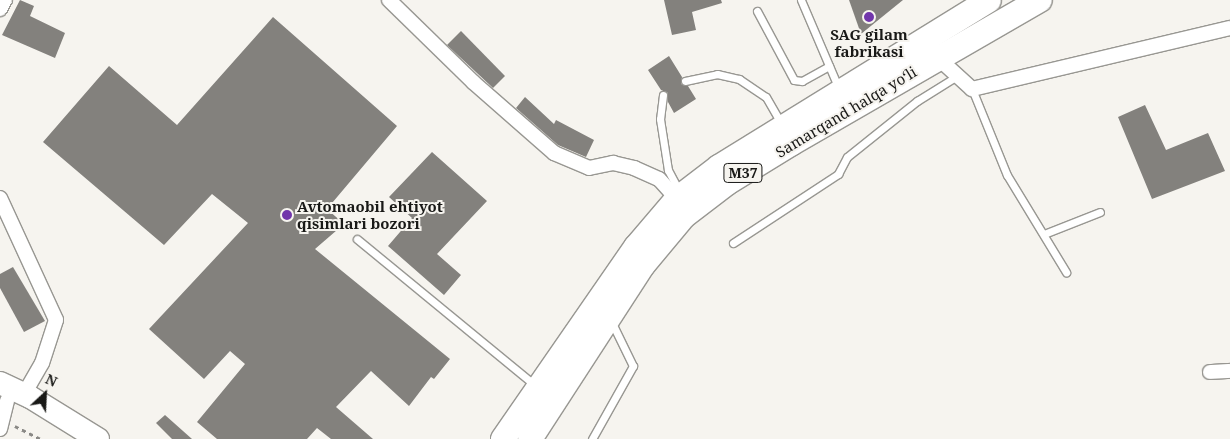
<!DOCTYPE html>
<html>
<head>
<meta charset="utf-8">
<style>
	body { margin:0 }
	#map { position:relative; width:1230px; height:439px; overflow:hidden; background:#f6f4ef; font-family:"Noto Serif",serif }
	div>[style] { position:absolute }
	.building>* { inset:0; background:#83817d }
	.path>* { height:2.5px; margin-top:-1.25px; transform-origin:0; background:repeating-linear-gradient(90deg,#8a8986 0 4px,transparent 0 8px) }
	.roads { filter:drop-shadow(1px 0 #989792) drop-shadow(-1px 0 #989792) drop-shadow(0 1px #989792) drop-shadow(0 -1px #989792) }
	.service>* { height:7px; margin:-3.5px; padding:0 3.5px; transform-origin:3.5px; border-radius:3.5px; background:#fff }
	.minor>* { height:14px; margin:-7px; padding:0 7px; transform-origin:7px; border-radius:7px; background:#fff }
	.primary>* { height:22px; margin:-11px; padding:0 11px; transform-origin:11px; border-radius:11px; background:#fff }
	.trunk>* { height:24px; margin:-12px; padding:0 12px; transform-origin:12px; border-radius:12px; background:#fff }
	.dots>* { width:14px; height:14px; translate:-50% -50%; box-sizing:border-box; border:2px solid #f6f4ef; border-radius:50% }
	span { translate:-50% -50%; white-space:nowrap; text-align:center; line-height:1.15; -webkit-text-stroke:4px #f6f4ef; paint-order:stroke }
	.shield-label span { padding:1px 4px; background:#f6f4ef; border:1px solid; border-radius:4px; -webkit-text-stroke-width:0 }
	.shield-label { font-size:14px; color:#191917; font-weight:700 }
	.poi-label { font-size:15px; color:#191917; font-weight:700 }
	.left { translate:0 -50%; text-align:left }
	.street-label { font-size:15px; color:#191917 }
	.north { position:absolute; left:20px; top:369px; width:50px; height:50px; -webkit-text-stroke:4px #f6f4ef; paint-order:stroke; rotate:25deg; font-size:14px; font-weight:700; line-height:20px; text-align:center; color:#191917 }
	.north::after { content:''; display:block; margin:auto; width:18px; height:22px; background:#191917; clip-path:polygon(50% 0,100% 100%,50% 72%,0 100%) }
</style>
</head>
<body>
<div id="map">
	<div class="building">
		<i style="clip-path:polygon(20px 0,34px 6px,30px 16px,65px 33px,55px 58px,2px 35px)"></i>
		<i style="clip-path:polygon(664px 0,721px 0,722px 3px,692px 12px,696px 30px,672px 35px)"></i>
		<i style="clip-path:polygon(849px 0,903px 0,861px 34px)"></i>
		<i style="clip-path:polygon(273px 17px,397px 126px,327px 209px,344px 224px,315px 249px,450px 359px,434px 379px,431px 377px,409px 406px,371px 371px,336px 407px,373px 439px,331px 439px,317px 428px,307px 439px,217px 439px,197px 422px,245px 364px,230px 351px,204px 379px,149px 329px,248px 223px,212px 194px,164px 245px,43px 142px,109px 66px,177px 125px)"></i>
		<i style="clip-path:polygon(461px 31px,505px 76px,493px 88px,447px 45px)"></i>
		<i style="clip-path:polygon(669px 56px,682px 77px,681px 84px,688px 86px,696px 99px,674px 113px,668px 102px,668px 93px,661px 90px,648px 70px)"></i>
		<i style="clip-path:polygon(525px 97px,554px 124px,556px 120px,594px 140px,586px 157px,558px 145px,516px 108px)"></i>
		<i style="clip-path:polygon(1145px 105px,1166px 150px,1208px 133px,1225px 171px,1152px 199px,1118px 117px)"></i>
		<i style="clip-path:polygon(432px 152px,487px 201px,437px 254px,461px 275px,444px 295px,388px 246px,412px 218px,389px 197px)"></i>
		<i style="clip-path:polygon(13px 267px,45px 321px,24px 332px,0 288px,0 274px)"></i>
		<i style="clip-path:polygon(165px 415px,192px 439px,172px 439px,156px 423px)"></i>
	</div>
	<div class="path">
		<i style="left:15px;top:426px;width:28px;rotate:27deg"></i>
	</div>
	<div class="roads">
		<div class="service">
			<i style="left:801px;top:0;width:97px;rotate:66.9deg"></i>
			<i style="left:757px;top:11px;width:78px;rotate:61.8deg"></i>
			<i style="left:794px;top:80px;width:8px;rotate:7deg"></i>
			<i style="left:802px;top:81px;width:31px;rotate:-29deg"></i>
			<i style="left:685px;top:81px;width:33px;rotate:-12deg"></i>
			<i style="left:717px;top:74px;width:23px;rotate:13deg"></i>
			<i style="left:739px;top:79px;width:32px;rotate:34deg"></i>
			<i style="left:766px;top:97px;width:32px;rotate:60deg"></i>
			<i style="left:972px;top:89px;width:93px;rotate:67.9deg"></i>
			<i style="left:1007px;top:175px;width:114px;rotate:58.7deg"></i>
			<i style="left:663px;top:95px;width:24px;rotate:97deg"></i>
			<i style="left:660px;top:119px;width:52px;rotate:81.1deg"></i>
			<i style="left:668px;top:170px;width:26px;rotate:62deg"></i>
			<i style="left:1044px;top:234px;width:60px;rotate:-21.4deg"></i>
			<i style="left:357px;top:239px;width:232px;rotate:39.4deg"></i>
			<i style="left:733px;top:243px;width:126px;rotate:-33.3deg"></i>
			<i style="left:838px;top:174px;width:19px;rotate:-62deg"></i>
			<i style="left:847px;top:157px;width:90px;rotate:-38.7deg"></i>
			<i style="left:917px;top:101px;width:47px;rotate:-32deg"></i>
			<i style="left:592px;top:439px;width:84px;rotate:-60.7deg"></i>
			<i style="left:633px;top:366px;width:48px;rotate:-116deg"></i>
		</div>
		<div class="minor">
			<i style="left:389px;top:0;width:117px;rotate:44.3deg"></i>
			<i style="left:473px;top:82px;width:108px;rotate:41.2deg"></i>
			<i style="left:554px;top:153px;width:38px;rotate:23deg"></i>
			<i style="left:589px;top:168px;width:25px;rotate:-12deg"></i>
			<i style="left:613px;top:163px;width:22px;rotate:13deg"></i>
			<i style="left:634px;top:168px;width:27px;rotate:24deg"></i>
			<i style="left:659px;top:179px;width:27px;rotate:48deg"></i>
			<i style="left:0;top:9px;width:10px;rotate:-61deg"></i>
			<i style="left:938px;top:58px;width:46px;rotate:42.4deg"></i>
			<i style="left:972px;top:89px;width:265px;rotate:-13.3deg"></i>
			<i style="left:0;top:198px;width:134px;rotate:65.3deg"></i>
			<i style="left:56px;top:320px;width:45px;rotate:108deg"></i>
			<i style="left:42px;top:363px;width:36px;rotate:120deg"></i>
			<i style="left:1210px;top:372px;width:20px;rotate:-3deg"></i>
			<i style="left:0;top:429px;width:29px;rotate:-76deg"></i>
		</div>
		<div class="primary">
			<i style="left:0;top:383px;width:33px;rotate:25deg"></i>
			<i style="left:30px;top:397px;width:80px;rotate:31.7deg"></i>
		</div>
		<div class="trunk">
			<i style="left:503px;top:439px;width:234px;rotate:-55.3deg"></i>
			<i style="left:636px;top:247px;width:63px;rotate:-49.5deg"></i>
			<i style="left:677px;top:199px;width:53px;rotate:-37.3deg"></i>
			<i style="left:719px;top:167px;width:317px;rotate:-31.7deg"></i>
			<i style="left:530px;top:439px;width:207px;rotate:-57deg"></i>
			<i style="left:643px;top:265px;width:64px;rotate:-50.1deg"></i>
			<i style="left:684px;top:216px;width:54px;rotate:-37.5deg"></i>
			<i style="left:727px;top:183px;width:76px;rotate:-31.6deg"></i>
			<i style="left:792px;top:143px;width:286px;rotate:-30deg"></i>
		</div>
	</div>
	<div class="dots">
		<i style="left:869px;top:17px;background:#7136ab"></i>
		<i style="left:287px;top:215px;background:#7136ab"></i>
	</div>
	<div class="shield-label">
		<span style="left:743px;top:173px">M37</span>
	</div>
	<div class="poi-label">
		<span style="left:869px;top:43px">SAG gilam<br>fabrikasi</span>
		<span class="left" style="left:297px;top:215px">Avtomaobil ehtiyot<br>qisimlari bozori</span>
	</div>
	<div class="street-label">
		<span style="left:846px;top:112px;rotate:-31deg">Samarqand halqa yoʻli</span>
	</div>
	<div class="north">N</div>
</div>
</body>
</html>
